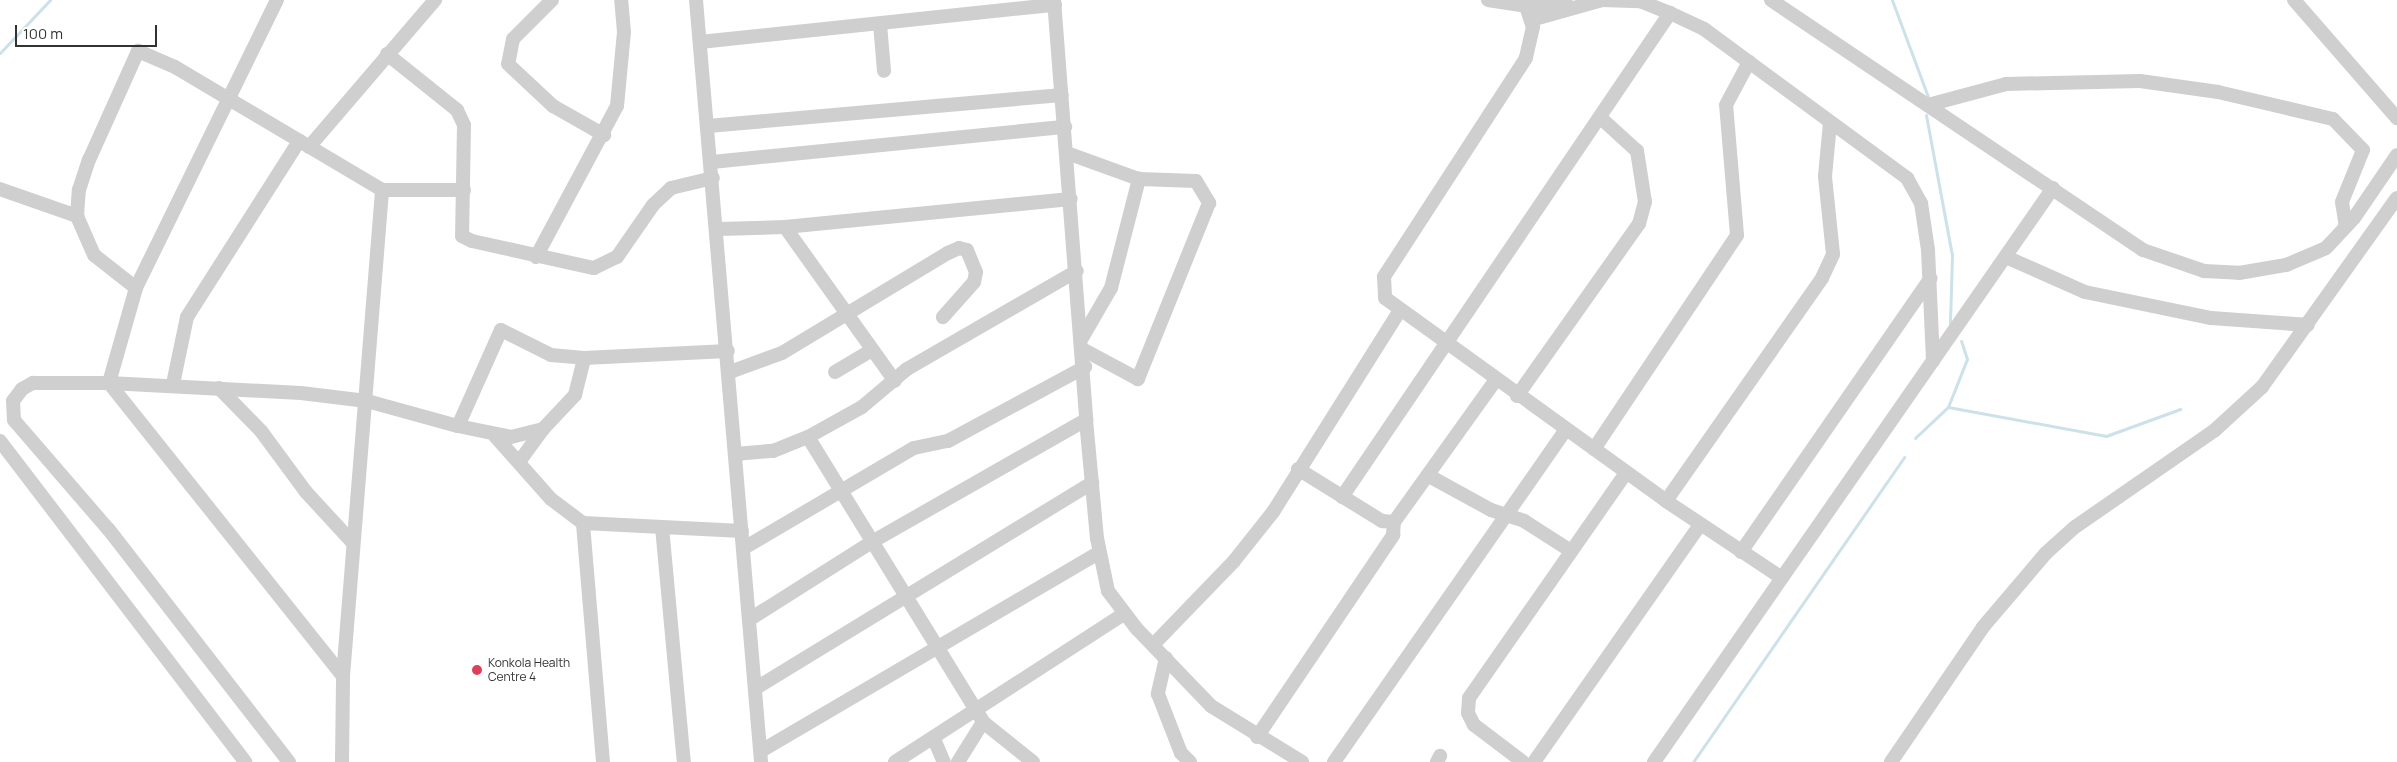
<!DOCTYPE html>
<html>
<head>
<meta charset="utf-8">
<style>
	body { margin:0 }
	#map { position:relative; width:2397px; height:762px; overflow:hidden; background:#fff; font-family:Manrope,sans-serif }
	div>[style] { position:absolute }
	.stream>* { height:3px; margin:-1.5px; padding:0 1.5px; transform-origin:1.5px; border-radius:1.5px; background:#cde1ea }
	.minor>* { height:14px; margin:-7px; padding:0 7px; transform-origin:7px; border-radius:7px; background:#cfcfcf }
	.dots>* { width:14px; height:14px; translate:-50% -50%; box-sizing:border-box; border:2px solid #fff; border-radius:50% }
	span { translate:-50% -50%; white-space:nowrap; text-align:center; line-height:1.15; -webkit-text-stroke:5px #fff; paint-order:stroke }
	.poi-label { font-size:12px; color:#323232 }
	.left { translate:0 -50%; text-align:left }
	.scale { position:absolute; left:15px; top:25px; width:142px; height:22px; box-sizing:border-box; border:2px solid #323232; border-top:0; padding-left:6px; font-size:15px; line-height:18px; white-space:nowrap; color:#323232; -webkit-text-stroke:4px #fff; paint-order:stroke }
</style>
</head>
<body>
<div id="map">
	<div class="stream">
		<i style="left:1892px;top:0;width:103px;rotate:69.6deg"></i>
		<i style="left:0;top:53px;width:73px;rotate:-46.7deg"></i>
		<i style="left:1926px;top:115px;width:142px;rotate:79.5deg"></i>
		<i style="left:1952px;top:255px;width:68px;rotate:91.7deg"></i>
		<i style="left:1948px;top:407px;width:52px;rotate:-68.4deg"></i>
		<i style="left:1967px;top:359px;width:19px;rotate:-108deg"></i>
		<i style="left:1915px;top:438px;width:45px;rotate:-43.2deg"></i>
		<i style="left:1948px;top:407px;width:161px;rotate:10.4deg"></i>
		<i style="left:2106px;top:436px;width:79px;rotate:-20deg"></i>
		<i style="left:1693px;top:762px;width:371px;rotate:-55.3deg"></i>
	</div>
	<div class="minor">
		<i style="left:277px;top:0;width:321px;rotate:116.1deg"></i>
		<i style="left:136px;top:288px;width:99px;rotate:105.9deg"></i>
		<i style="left:109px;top:383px;width:375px;rotate:51.4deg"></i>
		<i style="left:552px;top:0;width:55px;rotate:135deg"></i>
		<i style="left:513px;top:39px;width:25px;rotate:101deg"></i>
		<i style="left:508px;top:64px;width:62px;rotate:43deg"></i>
		<i style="left:553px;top:106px;width:59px;rotate:29.6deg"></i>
		<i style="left:696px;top:0;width:765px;rotate:85.12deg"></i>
		<i style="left:1054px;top:0;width:421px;rotate:85.6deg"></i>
		<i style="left:1086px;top:420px;width:119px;rotate:84.7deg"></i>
		<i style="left:1097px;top:538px;width:54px;rotate:78.3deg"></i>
		<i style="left:1108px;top:591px;width:48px;rotate:52.7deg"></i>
		<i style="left:1137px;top:629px;width:107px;rotate:46.1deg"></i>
		<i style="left:1211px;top:706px;width:107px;rotate:31.6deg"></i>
		<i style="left:1488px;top:0;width:38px;rotate:9deg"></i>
		<i style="left:1526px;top:6px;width:40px;rotate:-8.5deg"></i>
		<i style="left:1771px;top:0;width:448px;rotate:33.9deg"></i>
		<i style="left:2143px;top:250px;width:65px;rotate:19deg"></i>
		<i style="left:2204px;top:271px;width:35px;rotate:3deg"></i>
		<i style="left:2239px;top:273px;width:48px;rotate:-9.7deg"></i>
		<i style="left:2286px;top:265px;width:43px;rotate:-23deg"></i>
		<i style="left:2326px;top:248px;width:41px;rotate:-47deg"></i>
		<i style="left:2354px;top:218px;width:76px;rotate:-55.7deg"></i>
		<i style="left:2294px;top:0;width:157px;rotate:48.9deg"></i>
		<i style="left:1526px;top:6px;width:22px;rotate:72deg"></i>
		<i style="left:1533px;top:27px;width:32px;rotate:103deg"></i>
		<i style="left:1526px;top:58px;width:261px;rotate:123deg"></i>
		<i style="left:1384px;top:277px;width:21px;rotate:87deg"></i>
		<i style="left:1385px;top:298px;width:347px;rotate:35.8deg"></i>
		<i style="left:1666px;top:501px;width:139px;rotate:33.6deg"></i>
		<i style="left:1531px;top:20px;width:74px;rotate:-15.7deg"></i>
		<i style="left:1602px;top:0;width:38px;rotate:2deg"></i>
		<i style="left:1640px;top:1px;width:32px;rotate:22deg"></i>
		<i style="left:1670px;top:13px;width:38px;rotate:25deg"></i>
		<i style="left:1704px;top:29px;width:252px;rotate:36.3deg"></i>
		<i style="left:1907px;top:178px;width:29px;rotate:61deg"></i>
		<i style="left:1921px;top:203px;width:48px;rotate:81.5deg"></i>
		<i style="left:1928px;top:250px;width:111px;rotate:87.4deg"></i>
		<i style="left:880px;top:24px;width:47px;rotate:85.1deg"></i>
		<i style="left:700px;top:42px;width:357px;rotate:-6deg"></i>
		<i style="left:387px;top:54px;width:90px;rotate:38.7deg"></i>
		<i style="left:457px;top:110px;width:17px;rotate:65deg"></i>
		<i style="left:464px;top:125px;width:111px;rotate:91deg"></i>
		<i style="left:462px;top:236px;width:11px;rotate:27deg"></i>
		<i style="left:472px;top:241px;width:125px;rotate:12.5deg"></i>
		<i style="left:594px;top:268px;width:25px;rotate:-26deg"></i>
		<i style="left:617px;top:257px;width:63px;rotate:-55.3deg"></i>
		<i style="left:653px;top:205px;width:25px;rotate:-43deg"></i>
		<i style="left:671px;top:188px;width:43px;rotate:-13.4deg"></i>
		<i style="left:1928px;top:105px;width:81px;rotate:-15.1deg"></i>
		<i style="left:2006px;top:84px;width:134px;rotate:-1.3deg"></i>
		<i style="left:2140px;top:81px;width:79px;rotate:8deg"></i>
		<i style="left:2218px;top:92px;width:118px;rotate:13.2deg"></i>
		<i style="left:2333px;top:119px;width:43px;rotate:45.9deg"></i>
		<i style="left:2363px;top:150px;width:56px;rotate:112deg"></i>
		<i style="left:2342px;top:202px;width:25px;rotate:81deg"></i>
		<i style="left:708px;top:126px;width:355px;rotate:-5deg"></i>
		<i style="left:309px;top:147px;width:194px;rotate:-49.4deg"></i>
		<i style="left:1067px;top:153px;width:77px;rotate:19.9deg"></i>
		<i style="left:1139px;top:179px;width:57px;rotate:2deg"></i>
		<i style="left:1196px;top:181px;width:26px;rotate:59deg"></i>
		<i style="left:1209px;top:203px;width:190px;rotate:112deg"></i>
		<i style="left:1138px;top:379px;width:61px;rotate:-151.8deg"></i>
		<i style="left:712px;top:162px;width:355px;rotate:-5.7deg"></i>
		<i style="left:0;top:189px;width:82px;rotate:19.3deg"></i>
		<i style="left:785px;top:227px;width:189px;rotate:54.5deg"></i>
		<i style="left:719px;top:229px;width:66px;rotate:-1.7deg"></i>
		<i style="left:785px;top:227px;width:287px;rotate:-5.6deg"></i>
		<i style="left:536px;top:257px;width:171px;rotate:-61.8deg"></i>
		<i style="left:617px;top:106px;width:74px;rotate:-84.6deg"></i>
		<i style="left:624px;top:32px;width:32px;rotate:-95deg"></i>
		<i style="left:2006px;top:257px;width:86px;rotate:23.9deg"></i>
		<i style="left:2085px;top:292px;width:129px;rotate:11.7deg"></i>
		<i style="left:2211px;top:318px;width:97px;rotate:4.1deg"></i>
		<i style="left:136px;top:288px;width:53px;rotate:-141.8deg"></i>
		<i style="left:94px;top:255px;width:43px;rotate:-113.6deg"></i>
		<i style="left:77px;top:216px;width:26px;rotate:-86deg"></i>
		<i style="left:79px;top:190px;width:32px;rotate:-72deg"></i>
		<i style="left:89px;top:160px;width:120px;rotate:-65.8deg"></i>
		<i style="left:138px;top:51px;width:40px;rotate:23.4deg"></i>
		<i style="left:175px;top:67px;width:241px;rotate:30.7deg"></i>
		<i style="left:382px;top:190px;width:82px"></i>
		<i style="left:1082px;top:338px;width:58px;rotate:-59.9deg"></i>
		<i style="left:1111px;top:288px;width:113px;rotate:-75.6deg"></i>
		<i style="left:730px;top:372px;width:55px;rotate:-20.1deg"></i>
		<i style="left:782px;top:353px;width:194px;rotate:-31.1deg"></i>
		<i style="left:948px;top:253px;width:12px;rotate:-24deg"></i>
		<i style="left:959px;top:248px;width:8px;rotate:14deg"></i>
		<i style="left:967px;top:250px;width:24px;rotate:68deg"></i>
		<i style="left:976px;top:272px;width:10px;rotate:101deg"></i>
		<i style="left:974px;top:282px;width:47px;rotate:131.5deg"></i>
		<i style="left:835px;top:372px;width:43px;rotate:-30.7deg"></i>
		<i style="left:173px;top:384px;width:68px;rotate:-78.2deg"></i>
		<i style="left:187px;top:317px;width:209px;rotate:-57.5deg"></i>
		<i style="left:219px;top:388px;width:60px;rotate:45.7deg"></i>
		<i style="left:261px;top:431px;width:76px;rotate:53.6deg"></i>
		<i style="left:306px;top:492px;width:69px;rotate:47.3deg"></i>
		<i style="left:1517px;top:396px;width:211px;rotate:-54.7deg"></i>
		<i style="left:1639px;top:224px;width:23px;rotate:-75deg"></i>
		<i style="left:1645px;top:202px;width:52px;rotate:-98.9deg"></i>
		<i style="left:1637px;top:151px;width:47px;rotate:-137.6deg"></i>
		<i style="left:458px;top:426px;width:54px;rotate:11.7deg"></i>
		<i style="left:511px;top:437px;width:33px;rotate:-14deg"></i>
		<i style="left:543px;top:429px;width:47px;rotate:-46.7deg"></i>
		<i style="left:575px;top:395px;width:38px;rotate:-76deg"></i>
		<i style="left:495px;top:436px;width:84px;rotate:48.4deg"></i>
		<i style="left:551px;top:499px;width:40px;rotate:37deg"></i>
		<i style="left:808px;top:437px;width:334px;rotate:58.4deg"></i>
		<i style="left:983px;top:722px;width:64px;rotate:38.7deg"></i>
		<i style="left:0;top:441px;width:404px;rotate:52.6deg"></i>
		<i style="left:1594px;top:449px;width:257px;rotate:-56.2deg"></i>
		<i style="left:1737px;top:235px;width:130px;rotate:-94.8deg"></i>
		<i style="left:1726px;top:105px;width:49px;rotate:-61.9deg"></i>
		<i style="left:735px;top:454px;width:38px;rotate:-5deg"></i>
		<i style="left:773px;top:451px;width:38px;rotate:-22deg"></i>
		<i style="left:808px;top:437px;width:62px;rotate:-29.1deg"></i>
		<i style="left:862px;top:407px;width:59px;rotate:-40.2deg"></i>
		<i style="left:907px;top:369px;width:196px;rotate:-30deg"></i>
		<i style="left:519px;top:462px;width:41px;rotate:-54deg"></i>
		<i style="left:1298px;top:469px;width:99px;rotate:31.8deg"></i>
		<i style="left:1382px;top:521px;width:12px;rotate:5deg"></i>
		<i style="left:1394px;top:522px;width:173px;rotate:-54.4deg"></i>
		<i style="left:1429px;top:476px;width:71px;rotate:28.7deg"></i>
		<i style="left:1491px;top:510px;width:35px;rotate:18deg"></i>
		<i style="left:1524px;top:521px;width:56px;rotate:32.6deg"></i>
		<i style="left:1342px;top:497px;width:585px;rotate:-55.88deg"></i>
		<i style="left:1666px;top:501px;width:272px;rotate:-55deg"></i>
		<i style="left:1822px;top:278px;width:26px;rotate:-65deg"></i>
		<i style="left:1833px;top:254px;width:78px;rotate:-95.9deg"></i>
		<i style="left:1825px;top:176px;width:53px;rotate:-84.6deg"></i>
		<i style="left:662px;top:527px;width:236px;rotate:84.7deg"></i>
		<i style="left:744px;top:548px;width:197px;rotate:-30.5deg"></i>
		<i style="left:914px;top:448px;width:35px;rotate:-12deg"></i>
		<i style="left:948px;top:441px;width:156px;rotate:-28.4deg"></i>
		<i style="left:1741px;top:552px;width:333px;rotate:-55.3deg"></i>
		<i style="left:750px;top:619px;width:142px;rotate:-32.3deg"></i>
		<i style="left:870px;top:543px;width:249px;rotate:-29.7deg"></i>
		<i style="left:1153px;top:645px;width:117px;rotate:-46deg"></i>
		<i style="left:1234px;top:561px;width:63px;rotate:-51.5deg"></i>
		<i style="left:1273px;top:512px;width:236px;rotate:-57.8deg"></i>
		<i style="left:1166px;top:658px;width:37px;rotate:103deg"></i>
		<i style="left:1158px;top:694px;width:63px;rotate:68.7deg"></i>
		<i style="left:1181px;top:753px;width:13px;rotate:45deg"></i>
		<i style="left:756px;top:688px;width:394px;rotate:-31.4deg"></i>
		<i style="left:1257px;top:737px;width:244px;rotate:-56deg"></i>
		<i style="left:1393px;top:535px;width:13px;rotate:-86deg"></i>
		<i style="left:934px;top:739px;width:25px;rotate:67deg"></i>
		<i style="left:761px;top:751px;width:392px;rotate:-30.4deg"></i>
		<i style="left:289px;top:762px;width:295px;rotate:-127.8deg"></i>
		<i style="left:108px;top:529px;width:144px;rotate:-130.8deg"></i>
		<i style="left:14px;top:420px;width:19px;rotate:-93deg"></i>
		<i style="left:13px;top:401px;width:15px;rotate:-53deg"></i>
		<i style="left:22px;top:389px;width:13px;rotate:-29deg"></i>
		<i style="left:33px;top:383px;width:76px"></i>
		<i style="left:109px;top:383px;width:192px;rotate:3deg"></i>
		<i style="left:301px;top:393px;width:66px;rotate:6.9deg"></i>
		<i style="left:367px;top:401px;width:94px;rotate:15.4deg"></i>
		<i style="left:458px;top:426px;width:105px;rotate:-65.9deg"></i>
		<i style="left:501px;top:330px;width:56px;rotate:26.6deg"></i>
		<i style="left:551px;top:355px;width:33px;rotate:5deg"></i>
		<i style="left:584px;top:358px;width:144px;rotate:-2.8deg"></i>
		<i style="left:342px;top:762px;width:86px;rotate:-89.3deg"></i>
		<i style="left:343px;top:676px;width:488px;rotate:-85.4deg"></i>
		<i style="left:603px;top:762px;width:240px;rotate:-94.8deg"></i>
		<i style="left:583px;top:523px;width:159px;rotate:2.9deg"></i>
		<i style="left:895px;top:762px;width:273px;rotate:-32.9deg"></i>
		<i style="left:958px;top:762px;width:47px;rotate:-58deg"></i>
		<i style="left:1334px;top:762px;width:405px;rotate:-55.1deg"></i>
		<i style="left:1437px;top:762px;width:7px;rotate:-63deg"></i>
		<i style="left:1523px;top:762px;width:61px;rotate:-142.9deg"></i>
		<i style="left:1474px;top:725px;width:13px;rotate:-117deg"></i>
		<i style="left:1468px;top:713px;width:15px;rotate:-86deg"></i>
		<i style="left:1469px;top:698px;width:274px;rotate:-55.1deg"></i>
		<i style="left:1534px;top:762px;width:289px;rotate:-55deg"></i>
		<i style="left:1654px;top:762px;width:699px;rotate:-55.2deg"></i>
		<i style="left:1891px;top:762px;width:163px;rotate:-55.7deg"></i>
		<i style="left:1983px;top:627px;width:97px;rotate:-49.6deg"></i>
		<i style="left:2046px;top:553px;width:39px;rotate:-42deg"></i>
		<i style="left:2075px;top:527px;width:170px;rotate:-34.7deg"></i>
		<i style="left:2215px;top:430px;width:64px;rotate:-42.5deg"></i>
		<i style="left:2262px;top:387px;width:232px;rotate:-54.5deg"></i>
	</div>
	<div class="dots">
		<i style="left:477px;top:670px;background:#dd415a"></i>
	</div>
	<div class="poi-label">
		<span class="left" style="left:488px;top:670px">Konkola Health<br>Centre 4</span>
	</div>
	<div class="scale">100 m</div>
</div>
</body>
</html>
